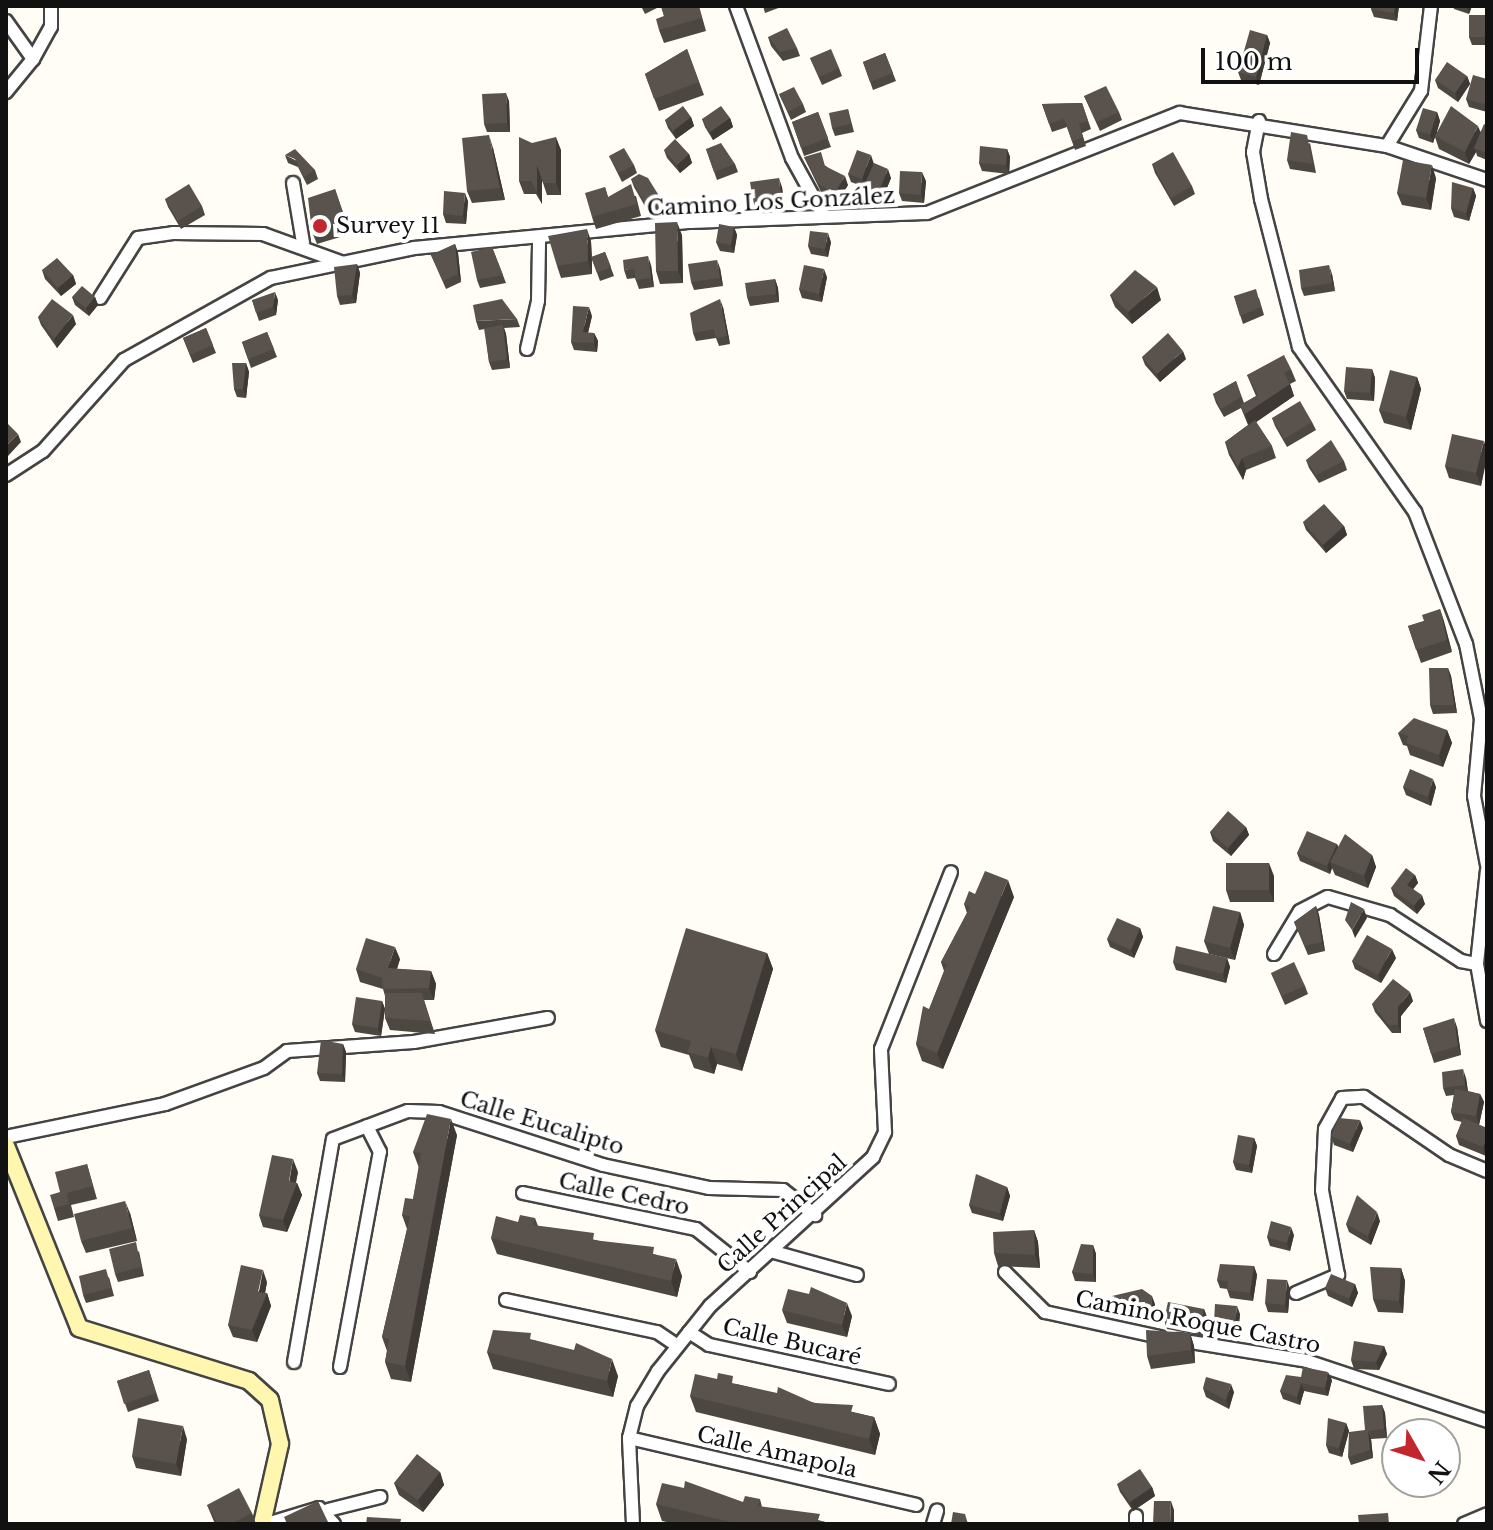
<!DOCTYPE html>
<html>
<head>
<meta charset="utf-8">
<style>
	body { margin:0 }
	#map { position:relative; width:1493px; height:1530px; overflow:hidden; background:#fffdf5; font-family:"Libre Baskerville",serif }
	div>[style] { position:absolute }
	.roads { filter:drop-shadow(2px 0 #444) drop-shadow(-2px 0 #444) drop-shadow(0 2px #444) drop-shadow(0 -2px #444) }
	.street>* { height:12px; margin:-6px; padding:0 6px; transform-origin:6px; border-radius:6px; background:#fff }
	.secondary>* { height:16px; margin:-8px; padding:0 8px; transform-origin:8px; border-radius:8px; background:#fff6b0 }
	.wall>* { inset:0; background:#4d4742 }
	.shaded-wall>* { inset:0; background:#3f3936 }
	.building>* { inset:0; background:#5a524d }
	.dots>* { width:22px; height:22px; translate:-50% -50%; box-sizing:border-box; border:4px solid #fff; border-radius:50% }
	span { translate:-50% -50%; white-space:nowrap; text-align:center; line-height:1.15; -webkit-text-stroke:8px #fff; paint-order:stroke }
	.street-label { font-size:22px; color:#111 }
	.poi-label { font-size:22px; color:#111 }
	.left { translate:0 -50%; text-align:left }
	.frame { position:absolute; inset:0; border:8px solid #111; pointer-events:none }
	.north { position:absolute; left:1381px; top:1418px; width:80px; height:80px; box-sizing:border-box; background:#fff; border:2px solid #a0a0a0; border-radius:50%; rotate:129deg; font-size:22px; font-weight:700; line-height:32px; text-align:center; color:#111 }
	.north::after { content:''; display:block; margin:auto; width:28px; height:36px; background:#c4262e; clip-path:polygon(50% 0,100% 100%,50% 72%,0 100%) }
	.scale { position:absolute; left:1201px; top:48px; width:218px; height:36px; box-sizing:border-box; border:4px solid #111; border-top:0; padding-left:10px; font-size:24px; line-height:28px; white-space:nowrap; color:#111; -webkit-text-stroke:6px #fff; paint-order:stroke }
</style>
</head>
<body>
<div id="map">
	<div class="roads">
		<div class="street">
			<i style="left:736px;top:6px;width:162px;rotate:69.8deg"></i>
			<i style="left:792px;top:158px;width:66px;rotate:61.1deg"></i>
			<i style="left:6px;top:21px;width:47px;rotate:54.6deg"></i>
			<i style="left:33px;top:59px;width:43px;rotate:129.3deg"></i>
			<i style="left:33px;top:59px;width:37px;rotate:-61deg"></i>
			<i style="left:51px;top:27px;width:21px;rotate:-90deg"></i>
			<i style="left:1259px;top:121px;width:32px;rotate:101deg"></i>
			<i style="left:1253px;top:152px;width:48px;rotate:80.3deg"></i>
			<i style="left:1261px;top:199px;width:153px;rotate:75.6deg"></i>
			<i style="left:1299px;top:347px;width:202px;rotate:54.9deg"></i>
			<i style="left:1415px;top:512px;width:142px;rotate:68.9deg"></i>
			<i style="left:1466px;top:644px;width:76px;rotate:78.7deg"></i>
			<i style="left:1481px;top:719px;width:77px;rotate:95.2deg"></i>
			<i style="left:1474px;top:796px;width:70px;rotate:79.3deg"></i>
			<i style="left:1387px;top:146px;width:65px;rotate:-58.3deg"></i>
			<i style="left:1421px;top:91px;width:86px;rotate:-83.3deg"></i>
			<i style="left:293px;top:183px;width:61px;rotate:80.5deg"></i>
			<i style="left:100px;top:298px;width:71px;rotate:-57.7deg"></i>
			<i style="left:138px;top:238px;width:35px;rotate:-8deg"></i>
			<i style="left:173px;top:233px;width:90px;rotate:0.6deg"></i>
			<i style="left:263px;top:234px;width:85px;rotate:19.9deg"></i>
			<i style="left:527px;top:349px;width:49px;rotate:-77.1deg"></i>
			<i style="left:538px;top:301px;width:60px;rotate:-89deg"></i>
			<i style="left:6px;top:475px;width:44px;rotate:-33deg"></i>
			<i style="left:43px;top:451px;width:122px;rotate:-48.3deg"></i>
			<i style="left:124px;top:360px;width:168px;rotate:-29.2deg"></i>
			<i style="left:271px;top:278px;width:146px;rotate:-11.8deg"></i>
			<i style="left:414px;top:248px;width:278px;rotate:-5.4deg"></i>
			<i style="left:691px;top:222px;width:236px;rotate:-2.2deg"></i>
			<i style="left:927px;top:213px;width:272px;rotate:-21.6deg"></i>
			<i style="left:1180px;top:113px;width:210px;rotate:9.1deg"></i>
			<i style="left:1387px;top:146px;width:106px;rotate:18.8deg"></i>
			<i style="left:1487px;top:870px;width:95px;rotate:96.1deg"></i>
			<i style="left:1477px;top:964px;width:58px;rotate:80deg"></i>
			<i style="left:1274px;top:954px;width:50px;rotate:-58.8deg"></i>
			<i style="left:1300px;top:911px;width:31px;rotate:-27deg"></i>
			<i style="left:1328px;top:897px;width:65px;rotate:16.2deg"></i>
			<i style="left:1390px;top:915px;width:85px;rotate:32.9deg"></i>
			<i style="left:1461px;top:961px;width:16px;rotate:11deg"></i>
			<i style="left:6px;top:1137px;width:162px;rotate:-11.7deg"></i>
			<i style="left:165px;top:1104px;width:105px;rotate:-20deg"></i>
			<i style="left:264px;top:1068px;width:29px;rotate:-36deg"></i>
			<i style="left:287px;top:1051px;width:127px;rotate:-4.1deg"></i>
			<i style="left:414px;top:1042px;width:136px;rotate:-10.2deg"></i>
			<i style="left:523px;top:1193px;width:177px;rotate:11.8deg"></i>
			<i style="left:696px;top:1229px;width:69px;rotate:38.5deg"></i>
			<i style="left:774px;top:1252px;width:86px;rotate:15.5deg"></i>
			<i style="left:1005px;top:1272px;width:57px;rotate:45deg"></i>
			<i style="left:1045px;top:1312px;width:118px;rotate:12.3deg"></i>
			<i style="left:1296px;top:1293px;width:46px;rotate:-23.2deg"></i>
			<i style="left:1338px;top:1275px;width:86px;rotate:-100.7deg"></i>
			<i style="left:1322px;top:1190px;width:61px;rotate:-87.2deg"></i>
			<i style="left:1325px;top:1129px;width:35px;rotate:-61deg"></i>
			<i style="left:1342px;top:1098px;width:22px;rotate:-3deg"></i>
			<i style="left:1364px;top:1097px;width:103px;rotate:34.3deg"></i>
			<i style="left:1449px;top:1155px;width:41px;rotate:22.8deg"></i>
			<i style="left:506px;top:1300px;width:154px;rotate:12deg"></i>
			<i style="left:657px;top:1332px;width:25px;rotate:34deg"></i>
			<i style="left:689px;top:1332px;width:24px;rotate:33deg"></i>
			<i style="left:709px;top:1345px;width:184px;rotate:12.2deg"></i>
			<i style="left:1178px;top:1340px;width:131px;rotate:9.2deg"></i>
			<i style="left:1307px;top:1361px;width:190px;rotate:18.4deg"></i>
			<i style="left:294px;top:1362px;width:226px;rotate:-80.1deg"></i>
			<i style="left:333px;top:1139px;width:80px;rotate:-20.5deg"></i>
			<i style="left:408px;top:1111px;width:31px;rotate:2deg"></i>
			<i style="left:439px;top:1112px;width:172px;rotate:17.9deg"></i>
			<i style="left:603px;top:1165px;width:108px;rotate:12.2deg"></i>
			<i style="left:709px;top:1188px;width:74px;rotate:1.5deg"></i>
			<i style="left:783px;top:1190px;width:41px;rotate:38deg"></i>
			<i style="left:340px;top:1367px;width:219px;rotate:-79.5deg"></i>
			<i style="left:380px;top:1152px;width:29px;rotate:-117deg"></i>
			<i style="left:629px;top:1438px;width:295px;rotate:13.1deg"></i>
			<i style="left:328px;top:1510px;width:54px;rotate:-14deg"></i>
			<i style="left:1136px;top:1516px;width:8px;rotate:90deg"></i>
			<i style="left:267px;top:1524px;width:54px;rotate:-17.1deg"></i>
			<i style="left:319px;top:1508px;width:22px;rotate:47deg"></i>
			<i style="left:633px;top:1524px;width:86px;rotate:-92.7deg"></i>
			<i style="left:629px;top:1438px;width:33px;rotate:-76deg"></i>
			<i style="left:637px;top:1406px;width:41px;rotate:-59deg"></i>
			<i style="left:658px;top:1371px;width:83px;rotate:-51.3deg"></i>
			<i style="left:710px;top:1306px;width:221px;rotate:-42.4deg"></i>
			<i style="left:873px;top:1157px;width:28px;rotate:-64deg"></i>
			<i style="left:885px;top:1132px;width:83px;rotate:-92.8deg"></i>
			<i style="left:881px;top:1049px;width:190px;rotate:-68.4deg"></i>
			<i style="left:933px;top:1524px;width:14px;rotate:-73deg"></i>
			<i style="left:1464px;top:1524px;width:25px;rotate:-23deg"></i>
		</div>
		<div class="secondary">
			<i style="left:6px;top:1146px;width:196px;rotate:68.1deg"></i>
			<i style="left:79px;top:1328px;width:178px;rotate:17.3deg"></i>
			<i style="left:249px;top:1381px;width:28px;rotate:42deg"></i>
			<i style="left:270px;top:1400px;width:45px;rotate:77.2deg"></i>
			<i style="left:280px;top:1444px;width:82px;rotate:102.7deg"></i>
		</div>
	</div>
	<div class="wall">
		<i style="clip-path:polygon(641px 6px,699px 6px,706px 31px,664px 43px,659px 30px,664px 16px,661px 6px,645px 14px)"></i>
		<i style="clip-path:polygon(763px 6px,781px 6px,781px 7px,765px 13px)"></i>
		<i style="clip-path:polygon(1371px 6px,1399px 6px,1397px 21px,1374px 17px,1371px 9px)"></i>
		<i style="clip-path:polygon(1453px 6px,1472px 6px,1469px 14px,1454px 9px)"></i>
		<i style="clip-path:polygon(1487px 15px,1487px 45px,1472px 45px,1469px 37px)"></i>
		<i style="clip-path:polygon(1267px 35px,1270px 43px,1259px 85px,1241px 80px,1238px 72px)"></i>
		<i style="clip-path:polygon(768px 37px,797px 48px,800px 56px,783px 61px,771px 46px)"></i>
		<i style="clip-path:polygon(687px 49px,704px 95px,659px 111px,645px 74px)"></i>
		<i style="clip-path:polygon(885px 53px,896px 81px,873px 90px,863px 62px)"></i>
		<i style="clip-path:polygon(810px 58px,839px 68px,842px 76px,822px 85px)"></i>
		<i style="clip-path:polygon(1467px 76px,1470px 84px,1458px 102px,1438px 88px,1435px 80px)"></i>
		<i style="clip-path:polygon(1487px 79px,1487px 112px,1469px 107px,1466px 99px)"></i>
		<i style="clip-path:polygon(779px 94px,803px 104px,806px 112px,791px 120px)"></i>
		<i style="clip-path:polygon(1084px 96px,1119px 112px,1122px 120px,1100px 131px)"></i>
		<i style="clip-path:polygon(509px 101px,510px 132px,487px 132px,484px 124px)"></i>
		<i style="clip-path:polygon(1082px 103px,1091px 129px,1082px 133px,1086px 146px,1075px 150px,1067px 127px,1052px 132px,1042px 104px)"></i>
		<i style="clip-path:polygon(848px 109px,854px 132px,835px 136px,832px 128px)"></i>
		<i style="clip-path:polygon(818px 112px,831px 147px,804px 156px,792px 122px)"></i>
		<i style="clip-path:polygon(1437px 112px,1440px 121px,1437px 132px,1480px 132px,1487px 126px,1487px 160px,1477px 156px,1476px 152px,1469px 164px,1439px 149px,1435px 137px,1433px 143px,1419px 138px,1416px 130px)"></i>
		<i style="clip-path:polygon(691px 117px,694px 126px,676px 139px,668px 128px,665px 120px)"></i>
		<i style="clip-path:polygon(730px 118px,733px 127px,713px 140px,705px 127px,702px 119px)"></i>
		<i style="clip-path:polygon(532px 143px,561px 150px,561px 195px,547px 195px,542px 180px,542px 204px,536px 194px,524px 194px,519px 181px)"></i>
		<i style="clip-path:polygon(1310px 143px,1316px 173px,1290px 169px,1287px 160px)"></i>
		<i style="clip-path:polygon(493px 148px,505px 200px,472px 203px,467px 191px)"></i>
		<i style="clip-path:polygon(706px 149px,735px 164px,738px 172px,717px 180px)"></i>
		<i style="clip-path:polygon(1007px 149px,1010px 157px,1009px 174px,982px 171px,979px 163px)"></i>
		<i style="clip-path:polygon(664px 150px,689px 154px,692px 163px,680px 173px,667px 158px)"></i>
		<i style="clip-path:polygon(285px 155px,315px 170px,318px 179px,307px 185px,298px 167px,288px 163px)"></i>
		<i style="clip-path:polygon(609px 156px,634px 165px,637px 173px,622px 182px)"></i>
		<i style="clip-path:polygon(804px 157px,826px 166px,848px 185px,838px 201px,821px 192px)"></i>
		<i style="clip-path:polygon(874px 164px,891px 178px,880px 205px,866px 199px,862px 190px,864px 187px,851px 182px,848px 174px)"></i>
		<i style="clip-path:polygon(1152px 164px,1192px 186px,1195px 194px,1174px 206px,1155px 173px)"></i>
		<i style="clip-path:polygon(1436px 178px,1431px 210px,1402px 205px,1397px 193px)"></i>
		<i style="clip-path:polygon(631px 179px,661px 199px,664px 207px,650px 215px,634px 187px)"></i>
		<i style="clip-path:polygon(926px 181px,924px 203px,902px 201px,899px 193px)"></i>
		<i style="clip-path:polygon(605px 187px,608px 197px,636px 196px,641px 216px,596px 229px,592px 217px)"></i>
		<i style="clip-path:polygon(782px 187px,784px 205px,756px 209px,753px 201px)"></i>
		<i style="clip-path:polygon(1473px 188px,1476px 196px,1469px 221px,1454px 217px,1451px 208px)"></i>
		<i style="clip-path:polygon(335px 189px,350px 234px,317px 244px,312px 232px)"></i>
		<i style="clip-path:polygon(165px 199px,202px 206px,205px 215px,181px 229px,168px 207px)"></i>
		<i style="clip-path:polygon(468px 201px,466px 224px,446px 223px,443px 214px)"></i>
		<i style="clip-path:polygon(734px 227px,737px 235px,734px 253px,720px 251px,716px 242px)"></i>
		<i style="clip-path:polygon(682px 235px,683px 283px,660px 284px,656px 271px)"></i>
		<i style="clip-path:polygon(591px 241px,592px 257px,605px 252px,614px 276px,600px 281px,592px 259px,592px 274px,561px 278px,557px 266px)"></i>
		<i style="clip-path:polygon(831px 242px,828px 257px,811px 254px,808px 246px)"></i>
		<i style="clip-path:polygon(455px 244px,458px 253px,461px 282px,446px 289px,431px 255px)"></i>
		<i style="clip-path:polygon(492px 247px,506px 283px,480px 288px,477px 280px)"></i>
		<i style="clip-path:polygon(357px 264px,360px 273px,356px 303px,340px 305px,337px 296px)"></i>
		<i style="clip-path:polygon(651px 265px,654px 287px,639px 289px,635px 278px,627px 279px,624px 270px)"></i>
		<i style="clip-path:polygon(720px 268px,723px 286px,694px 290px,691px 282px)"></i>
		<i style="clip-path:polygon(42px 270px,73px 275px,76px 284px,61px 296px,45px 279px)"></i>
		<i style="clip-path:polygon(1332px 274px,1335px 291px,1304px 296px,1301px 288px)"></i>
		<i style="clip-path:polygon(827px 277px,822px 302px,802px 298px,799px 289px)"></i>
		<i style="clip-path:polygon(775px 279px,778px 288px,779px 302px,750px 306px,747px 297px)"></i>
		<i style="clip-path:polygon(1110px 295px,1161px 300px,1132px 324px,1115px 307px)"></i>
		<i style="clip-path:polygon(1234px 296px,1259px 298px,1264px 315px,1243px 324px)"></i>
		<i style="clip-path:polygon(72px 297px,95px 297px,98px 305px,89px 316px,75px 305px)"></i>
		<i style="clip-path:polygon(252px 300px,278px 300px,276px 315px,259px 321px)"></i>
		<i style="clip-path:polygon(723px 307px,730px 344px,719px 346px,716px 338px,696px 341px,693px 333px)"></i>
		<i style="clip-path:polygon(592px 316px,588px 333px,594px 333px,598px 341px,597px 352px,574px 350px,571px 342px)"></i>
		<i style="clip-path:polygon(38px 317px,76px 324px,57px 348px,41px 325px)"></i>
		<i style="clip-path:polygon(517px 319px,520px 327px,504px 328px,506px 334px,510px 368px,492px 370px,489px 362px,485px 329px,479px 330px,476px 321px)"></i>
		<i style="clip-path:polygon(206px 328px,216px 353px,193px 363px,183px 338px)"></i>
		<i style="clip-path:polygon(267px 332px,277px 357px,251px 368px,242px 342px)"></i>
		<i style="clip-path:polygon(1142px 357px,1186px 359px,1160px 382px,1145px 365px)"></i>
		<i style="clip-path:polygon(246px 363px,249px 372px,246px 398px,237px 397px,234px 389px)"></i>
		<i style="clip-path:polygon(1291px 369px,1296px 381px,1290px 384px,1294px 396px,1256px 422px,1272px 446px,1276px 458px,1246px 470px,1243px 480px,1229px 455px,1225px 442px,1248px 425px,1241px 408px,1224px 417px,1216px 403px,1213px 394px,1236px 381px,1244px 403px,1256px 396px,1247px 375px)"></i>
		<i style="clip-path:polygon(1372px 369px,1375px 378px,1374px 401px,1347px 399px,1344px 391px)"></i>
		<i style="clip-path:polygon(1417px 377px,1421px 389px,1411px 430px,1384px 423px,1379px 410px)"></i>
		<i style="clip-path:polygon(1272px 418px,1312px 422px,1316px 430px,1287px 447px,1275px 426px)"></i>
		<i style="clip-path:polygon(1487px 450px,1481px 486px,1449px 478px,1445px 466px)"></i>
		<i style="clip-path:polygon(1306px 460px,1344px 461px,1347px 470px,1319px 483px,1309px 468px)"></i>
		<i style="clip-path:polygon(1303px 522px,1344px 526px,1347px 535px,1326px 553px,1306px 530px)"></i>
		<i style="clip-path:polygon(1440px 609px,1452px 652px,1421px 663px,1408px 626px,1424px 621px)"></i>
		<i style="clip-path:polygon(1448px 668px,1451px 676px,1457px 713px,1433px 714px,1430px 705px)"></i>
		<i style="clip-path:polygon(1447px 730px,1452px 743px,1443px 767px,1410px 755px,1407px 746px,1403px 745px,1398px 733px)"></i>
		<i style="clip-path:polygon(1403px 787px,1436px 787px,1431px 806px,1406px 795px)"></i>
		<i style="clip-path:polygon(1246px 827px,1249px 835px,1231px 856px,1213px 841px,1210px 832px)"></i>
		<i style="clip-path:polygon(1337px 844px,1338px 847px,1372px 855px,1376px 867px,1368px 888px,1335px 875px,1332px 868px,1330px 874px,1300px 861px,1297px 853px)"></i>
		<i style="clip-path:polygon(1415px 875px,1418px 883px,1413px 889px,1425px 904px,1417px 914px,1394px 896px,1391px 888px)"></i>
		<i style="clip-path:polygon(1274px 876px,1274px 902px,1230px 902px,1226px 890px)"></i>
		<i style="clip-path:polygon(975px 894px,1014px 897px,943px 1069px,922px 1061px,916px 1044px,944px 971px,941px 962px,967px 913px,964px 904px)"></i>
		<i style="clip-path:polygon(1316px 906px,1319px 915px,1325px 951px,1308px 955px,1294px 922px)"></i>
		<i style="clip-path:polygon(1240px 912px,1244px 925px,1235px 960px,1209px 954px,1204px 941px)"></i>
		<i style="clip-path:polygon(1140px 928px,1143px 937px,1134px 958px,1110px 947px,1107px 939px)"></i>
		<i style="clip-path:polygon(767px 953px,773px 969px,742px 1071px,717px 1064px,714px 1074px,694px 1068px,689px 1055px,661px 1047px,655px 1030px)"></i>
		<i style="clip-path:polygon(1227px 958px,1230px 967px,1226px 983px,1176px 970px,1173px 962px)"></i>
		<i style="clip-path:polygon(1396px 958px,1381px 983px,1355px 969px,1352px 961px)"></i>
		<i style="clip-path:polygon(400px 959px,397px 969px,431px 971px,436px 984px,434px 1000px,424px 1000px,435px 1034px,390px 1030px,385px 1018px,385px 996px,383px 989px,360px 982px,356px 969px)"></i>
		<i style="clip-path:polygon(1271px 973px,1305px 986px,1308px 994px,1285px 1005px)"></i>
		<i style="clip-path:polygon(382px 1001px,385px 1009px,381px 1036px,355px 1032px,352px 1024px)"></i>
		<i style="clip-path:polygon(1413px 1001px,1401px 1016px,1401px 1033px,1392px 1033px,1375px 1012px,1372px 1004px)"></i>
		<i style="clip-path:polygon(1457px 1027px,1461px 1055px,1434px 1063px,1423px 1028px)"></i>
		<i style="clip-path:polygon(343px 1044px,346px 1052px,345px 1082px,320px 1081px,317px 1073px)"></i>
		<i style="clip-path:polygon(1466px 1078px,1468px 1091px,1480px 1094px,1484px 1102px,1479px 1125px,1487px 1128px,1486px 1156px,1459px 1145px,1456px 1136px,1462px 1122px,1454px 1120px,1451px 1112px,1454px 1095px,1446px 1096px,1443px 1088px)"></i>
		<i style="clip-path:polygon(1363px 1128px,1353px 1152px,1334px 1145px,1331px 1136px)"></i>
		<i style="clip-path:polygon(457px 1135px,411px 1382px,391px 1379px,385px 1362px,387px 1351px,382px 1337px,407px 1229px,402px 1215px,413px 1199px,419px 1168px,413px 1152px)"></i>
		<i style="clip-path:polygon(1254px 1138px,1257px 1146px,1252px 1173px,1236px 1170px,1233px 1162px)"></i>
		<i style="clip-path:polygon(87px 1164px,97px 1199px,71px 1205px,74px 1217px,58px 1221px,54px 1208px,60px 1192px)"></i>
		<i style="clip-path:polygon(298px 1172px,296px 1183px,297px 1183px,302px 1195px,287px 1232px,263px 1227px,259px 1215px)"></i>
		<i style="clip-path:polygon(1007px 1187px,1010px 1196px,1003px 1221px,972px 1213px,969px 1205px)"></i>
		<i style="clip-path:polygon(130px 1213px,137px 1241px,86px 1253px,81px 1241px)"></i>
		<i style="clip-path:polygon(535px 1218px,538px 1226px,657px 1255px,682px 1276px,677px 1297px,497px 1254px,491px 1238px,518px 1222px)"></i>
		<i style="clip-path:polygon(1380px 1221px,1371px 1245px,1349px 1232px,1346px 1224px)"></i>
		<i style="clip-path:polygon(1034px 1230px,1038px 1242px,1040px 1268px,998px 1266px,994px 1253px)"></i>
		<i style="clip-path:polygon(1294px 1235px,1290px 1251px,1270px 1246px,1267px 1237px)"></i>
		<i style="clip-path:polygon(1093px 1245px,1096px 1254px,1096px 1282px,1075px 1281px,1072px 1272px)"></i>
		<i style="clip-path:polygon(139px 1251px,144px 1276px,118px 1282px,115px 1274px)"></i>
		<i style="clip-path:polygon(1254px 1266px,1257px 1275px,1253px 1301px,1230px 1298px,1227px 1289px,1220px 1288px,1217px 1280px)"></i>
		<i style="clip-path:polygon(1401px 1268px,1405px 1281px,1403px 1313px,1378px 1312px,1373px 1299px)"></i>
		<i style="clip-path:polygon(109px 1277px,114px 1296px,86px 1303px,83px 1295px)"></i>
		<i style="clip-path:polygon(267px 1282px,265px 1293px,267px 1293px,271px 1306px,257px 1342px,233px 1337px,228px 1325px)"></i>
		<i style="clip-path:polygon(1355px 1284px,1358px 1293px,1352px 1307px,1328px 1296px,1325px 1288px)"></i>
		<i style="clip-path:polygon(1290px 1289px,1288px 1313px,1268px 1312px,1265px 1303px)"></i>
		<i style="clip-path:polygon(1155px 1304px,1155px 1317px,1116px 1317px,1113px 1309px)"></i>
		<i style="clip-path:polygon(1204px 1309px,1207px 1317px,1203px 1336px,1167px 1329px,1164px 1320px)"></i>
		<i style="clip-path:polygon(782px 1310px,852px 1316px,847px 1337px,787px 1323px)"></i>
		<i style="clip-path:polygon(1240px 1314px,1238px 1332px,1217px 1330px,1214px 1322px)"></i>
		<i style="clip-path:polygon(1190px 1333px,1194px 1346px,1195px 1363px,1151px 1369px,1147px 1356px)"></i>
		<i style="clip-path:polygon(534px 1340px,618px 1376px,613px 1397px,493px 1369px,487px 1352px)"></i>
		<i style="clip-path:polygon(1384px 1346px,1387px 1354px,1379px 1370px,1354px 1369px,1351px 1360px)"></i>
		<i style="clip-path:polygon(149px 1370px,159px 1401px,128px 1412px,117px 1381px)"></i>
		<i style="clip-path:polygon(1301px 1377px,1332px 1380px,1328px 1396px,1304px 1391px,1300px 1405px,1283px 1399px,1280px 1391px)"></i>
		<i style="clip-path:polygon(736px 1384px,874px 1417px,880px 1434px,875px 1455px,696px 1412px,690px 1396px)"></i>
		<i style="clip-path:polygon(1203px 1388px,1234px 1392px,1229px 1409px,1206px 1397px)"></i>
		<i style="clip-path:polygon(1382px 1405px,1385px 1413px,1387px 1438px,1371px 1439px,1373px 1458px,1351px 1465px,1348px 1457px)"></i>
		<i style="clip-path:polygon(1346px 1423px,1349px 1431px,1342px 1457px,1329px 1453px,1326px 1445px)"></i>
		<i style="clip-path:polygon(187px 1439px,181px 1476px,136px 1468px,132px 1456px)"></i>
		<i style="clip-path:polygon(440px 1472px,444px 1485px,423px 1512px,399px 1495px,394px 1483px)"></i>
		<i style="clip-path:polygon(1117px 1484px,1152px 1487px,1155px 1496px,1133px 1511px,1120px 1492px)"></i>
		<i style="clip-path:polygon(760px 1499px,762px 1507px,833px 1524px,675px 1524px,662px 1521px,656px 1504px,743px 1502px)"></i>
		<i style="clip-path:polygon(207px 1505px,252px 1513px,256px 1524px,215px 1524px)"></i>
	</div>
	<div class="shaded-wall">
		<i style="clip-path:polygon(1395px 6px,1399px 6px,1397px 21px,1394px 13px)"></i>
		<i style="clip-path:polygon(1466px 6px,1472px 6px,1469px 14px)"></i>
		<i style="clip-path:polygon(1267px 35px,1270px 43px,1259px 85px,1256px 77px)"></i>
		<i style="clip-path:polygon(1467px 76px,1470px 84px,1458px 102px,1455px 93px)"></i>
		<i style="clip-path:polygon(506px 93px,509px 101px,510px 132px,507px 123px)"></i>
		<i style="clip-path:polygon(1437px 112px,1440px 121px,1433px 143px,1430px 135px)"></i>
		<i style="clip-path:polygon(691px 117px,694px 126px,676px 139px,673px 131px)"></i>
		<i style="clip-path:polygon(730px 118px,733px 127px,713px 140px,710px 132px)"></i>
		<i style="clip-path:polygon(1478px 126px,1483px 138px,1474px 148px,1476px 152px,1469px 164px,1465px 152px)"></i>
		<i style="clip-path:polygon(489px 135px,493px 148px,505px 200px,500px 188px)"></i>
		<i style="clip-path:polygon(556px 137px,561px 150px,561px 195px,556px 183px)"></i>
		<i style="clip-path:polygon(1007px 149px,1010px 157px,1009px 174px,1006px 165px)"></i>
		<i style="clip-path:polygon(689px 154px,692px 163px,680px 173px,677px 165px)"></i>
		<i style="clip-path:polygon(871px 155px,874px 164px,866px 187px,862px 179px)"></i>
		<i style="clip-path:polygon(537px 165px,542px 177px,542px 204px,537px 192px)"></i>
		<i style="clip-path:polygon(1432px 165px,1436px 178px,1431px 210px,1426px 198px)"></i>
		<i style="clip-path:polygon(888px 169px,891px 178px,880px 205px,877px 196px)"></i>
		<i style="clip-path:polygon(922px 172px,926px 181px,924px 203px,921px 195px)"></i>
		<i style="clip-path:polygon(845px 176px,848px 185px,838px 201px,835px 193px)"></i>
		<i style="clip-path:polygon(779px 178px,782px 187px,784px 205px,781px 197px)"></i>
		<i style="clip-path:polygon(1473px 188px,1476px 196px,1469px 221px,1466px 213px)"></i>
		<i style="clip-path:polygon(465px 193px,468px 201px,466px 224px,463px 216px)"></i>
		<i style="clip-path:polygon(677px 222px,682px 235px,683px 283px,678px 271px)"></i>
		<i style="clip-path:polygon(734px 227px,737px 235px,734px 253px,731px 245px)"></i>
		<i style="clip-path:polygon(587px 229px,591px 241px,592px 274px,588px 261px)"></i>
		<i style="clip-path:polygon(828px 233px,831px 242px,828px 257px,825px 249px)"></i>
		<i style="clip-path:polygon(455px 244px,458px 253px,461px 282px,458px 274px)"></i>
		<i style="clip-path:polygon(648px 256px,651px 265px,654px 287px,651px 278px)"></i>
		<i style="clip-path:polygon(717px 260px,720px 268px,723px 286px,720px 278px)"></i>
		<i style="clip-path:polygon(357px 264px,360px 273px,356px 303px,352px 295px)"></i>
		<i style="clip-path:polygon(1329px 265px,1332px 274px,1335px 291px,1332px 283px)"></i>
		<i style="clip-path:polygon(824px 269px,827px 277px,822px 302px,819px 294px)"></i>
		<i style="clip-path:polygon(73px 275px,76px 284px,61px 296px,58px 288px)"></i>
		<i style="clip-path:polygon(775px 279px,778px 288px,779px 302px,776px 294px)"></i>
		<i style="clip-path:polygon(1157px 287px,1161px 300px,1132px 324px,1128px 312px)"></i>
		<i style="clip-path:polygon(275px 292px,278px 300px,276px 315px,273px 307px)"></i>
		<i style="clip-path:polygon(95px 297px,98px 305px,89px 316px,86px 308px)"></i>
		<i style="clip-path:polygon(720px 299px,723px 307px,730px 344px,727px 336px)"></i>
		<i style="clip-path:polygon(589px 307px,592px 316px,586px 341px,583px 332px)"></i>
		<i style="clip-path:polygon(73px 315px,76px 324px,57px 348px,54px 339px)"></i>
		<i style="clip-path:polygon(503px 325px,506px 334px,510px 368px,507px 359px)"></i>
		<i style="clip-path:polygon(594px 333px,598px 341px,597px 352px,594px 343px)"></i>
		<i style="clip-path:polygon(1183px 351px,1186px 359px,1160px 382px,1157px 374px)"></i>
		<i style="clip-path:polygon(246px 363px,249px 372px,246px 398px,243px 389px)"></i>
		<i style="clip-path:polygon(1372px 369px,1375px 378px,1374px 401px,1370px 393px)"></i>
		<i style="clip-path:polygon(1417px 377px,1421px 389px,1411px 430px,1406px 417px)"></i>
		<i style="clip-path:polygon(1290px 384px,1294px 396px,1249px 427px,1245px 414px)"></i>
		<i style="clip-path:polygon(18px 434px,21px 442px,8px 456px,6px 446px)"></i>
		<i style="clip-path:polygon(1484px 441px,1487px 450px,1487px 458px,1481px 486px,1476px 473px)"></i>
		<i style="clip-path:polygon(1242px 458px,1246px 470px,1243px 480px,1238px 467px)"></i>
		<i style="clip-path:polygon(1344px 526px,1347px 535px,1326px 553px,1323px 545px)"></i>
		<i style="clip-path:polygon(1440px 609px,1444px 621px,1452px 652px,1447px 640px)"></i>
		<i style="clip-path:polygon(1448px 668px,1451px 676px,1457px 713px,1454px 705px)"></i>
		<i style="clip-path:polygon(1447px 730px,1452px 743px,1443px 767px,1439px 755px)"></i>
		<i style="clip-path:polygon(1433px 779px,1436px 787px,1431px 806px,1428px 797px)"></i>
		<i style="clip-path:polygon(1246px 827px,1249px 835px,1231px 856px,1228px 848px)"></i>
		<i style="clip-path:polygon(1337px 844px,1340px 852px,1330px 862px,1332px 868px,1330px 874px,1327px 866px)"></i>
		<i style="clip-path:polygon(1372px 855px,1376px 867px,1368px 888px,1364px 876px)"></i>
		<i style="clip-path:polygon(1269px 863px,1274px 876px,1274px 902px,1269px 890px)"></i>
		<i style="clip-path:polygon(1415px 875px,1418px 883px,1410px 893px,1407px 885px)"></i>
		<i style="clip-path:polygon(1008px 880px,1014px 897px,943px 1069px,937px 1053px)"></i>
		<i style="clip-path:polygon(1422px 895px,1425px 904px,1417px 914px,1414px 906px)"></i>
		<i style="clip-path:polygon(1316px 906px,1319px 915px,1325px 951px,1322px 942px)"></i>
		<i style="clip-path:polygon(1364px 909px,1367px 918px,1355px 938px,1352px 930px)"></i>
		<i style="clip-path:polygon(1240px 912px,1244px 925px,1235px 960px,1230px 948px)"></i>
		<i style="clip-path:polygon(1140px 928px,1143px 937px,1134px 958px,1131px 950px)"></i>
		<i style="clip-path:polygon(395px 947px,400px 959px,393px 981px,388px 968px)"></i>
		<i style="clip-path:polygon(1392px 949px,1396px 958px,1381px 983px,1378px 975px)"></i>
		<i style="clip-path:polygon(767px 953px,773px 969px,742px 1071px,736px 1054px)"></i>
		<i style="clip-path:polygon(1227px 958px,1230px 967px,1226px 983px,1223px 974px)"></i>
		<i style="clip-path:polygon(431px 971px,436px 984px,434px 1000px,429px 988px)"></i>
		<i style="clip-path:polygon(1410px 992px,1413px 1001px,1401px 1016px,1401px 1033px,1398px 1025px,1398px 1007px)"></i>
		<i style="clip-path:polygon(382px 1001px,385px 1009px,381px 1036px,378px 1028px)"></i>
		<i style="clip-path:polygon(1454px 1018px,1457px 1027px,1461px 1055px,1458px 1046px)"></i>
		<i style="clip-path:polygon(343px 1044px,346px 1052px,345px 1082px,342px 1074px)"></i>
		<i style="clip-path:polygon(711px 1047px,717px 1064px,714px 1074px,708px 1058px)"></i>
		<i style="clip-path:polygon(1463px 1069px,1466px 1078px,1468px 1093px,1465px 1085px)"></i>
		<i style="clip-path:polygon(1480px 1094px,1484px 1102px,1479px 1125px,1476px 1116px)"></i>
		<i style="clip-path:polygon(451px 1119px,457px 1135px,411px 1382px,405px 1366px)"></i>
		<i style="clip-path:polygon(1360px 1120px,1363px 1128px,1353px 1152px,1350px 1144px)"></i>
		<i style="clip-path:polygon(1254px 1138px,1257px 1146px,1252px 1173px,1249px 1165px)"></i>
		<i style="clip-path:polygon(1487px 1138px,1487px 1154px,1486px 1156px,1483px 1147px)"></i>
		<i style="clip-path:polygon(293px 1159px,298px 1172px,293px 1193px,297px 1183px,302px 1195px,287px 1232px,283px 1220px)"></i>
		<i style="clip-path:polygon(1007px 1187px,1010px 1196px,1003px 1221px,1000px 1213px)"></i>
		<i style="clip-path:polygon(125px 1201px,130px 1213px,137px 1241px,132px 1228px)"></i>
		<i style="clip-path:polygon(1377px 1212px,1380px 1221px,1371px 1245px,1368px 1236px)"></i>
		<i style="clip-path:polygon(1291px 1227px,1294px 1235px,1290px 1251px,1287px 1243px)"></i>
		<i style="clip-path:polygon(1034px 1230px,1038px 1242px,1040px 1268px,1035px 1255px)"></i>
		<i style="clip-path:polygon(1093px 1245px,1096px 1254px,1096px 1282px,1093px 1274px)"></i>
		<i style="clip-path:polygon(676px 1259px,682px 1276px,677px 1297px,671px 1281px)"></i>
		<i style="clip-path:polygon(1254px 1266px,1257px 1275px,1253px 1301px,1250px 1293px)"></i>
		<i style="clip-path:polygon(1401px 1268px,1405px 1281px,1403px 1313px,1399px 1301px)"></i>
		<i style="clip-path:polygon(263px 1270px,267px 1282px,263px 1304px,267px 1293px,271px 1306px,257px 1342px,252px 1330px)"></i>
		<i style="clip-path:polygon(1287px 1280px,1290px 1289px,1288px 1313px,1285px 1305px)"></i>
		<i style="clip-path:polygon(1355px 1284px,1358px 1293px,1352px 1307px,1349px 1299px)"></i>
		<i style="clip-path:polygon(1152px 1296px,1155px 1304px,1155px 1317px,1152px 1309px)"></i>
		<i style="clip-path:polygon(847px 1303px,852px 1316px,847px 1337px,842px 1325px)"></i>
		<i style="clip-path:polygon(1237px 1306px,1240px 1314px,1238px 1332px,1235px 1323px)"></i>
		<i style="clip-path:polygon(1204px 1309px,1207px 1317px,1203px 1336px,1200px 1327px)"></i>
		<i style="clip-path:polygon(1190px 1333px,1194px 1346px,1195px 1363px,1191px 1350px)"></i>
		<i style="clip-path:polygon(1384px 1346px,1387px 1354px,1379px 1370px,1376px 1362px)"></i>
		<i style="clip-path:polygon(612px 1359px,618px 1376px,613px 1397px,607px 1381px)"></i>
		<i style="clip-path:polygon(1328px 1372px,1332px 1380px,1328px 1396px,1325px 1388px)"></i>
		<i style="clip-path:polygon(1301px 1383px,1304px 1391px,1300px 1405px,1297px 1397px)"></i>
		<i style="clip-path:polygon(1231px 1384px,1234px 1392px,1229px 1409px,1226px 1400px)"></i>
		<i style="clip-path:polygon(1382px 1405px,1385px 1413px,1387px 1438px,1384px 1429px)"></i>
		<i style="clip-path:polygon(874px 1417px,880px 1434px,875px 1455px,869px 1439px)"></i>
		<i style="clip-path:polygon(1346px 1423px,1349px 1431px,1342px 1457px,1339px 1448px)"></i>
		<i style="clip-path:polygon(183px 1426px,187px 1439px,181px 1476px,176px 1464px)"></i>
		<i style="clip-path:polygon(1368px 1431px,1371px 1439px,1373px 1458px,1370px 1450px)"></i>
		<i style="clip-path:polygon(440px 1472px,444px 1485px,423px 1512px,418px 1500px)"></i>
		<i style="clip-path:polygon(1152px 1487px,1155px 1496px,1133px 1511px,1130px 1502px)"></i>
		<i style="clip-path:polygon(1171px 1501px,1174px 1510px,1174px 1524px,1170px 1524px)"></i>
	</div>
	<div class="building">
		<i style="clip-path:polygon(661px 6px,698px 6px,702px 18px,659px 30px,656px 19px,664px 16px)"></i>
		<i style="clip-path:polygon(1371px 6px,1395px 6px,1394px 13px,1371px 9px)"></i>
		<i style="clip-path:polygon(1469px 15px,1487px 15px,1487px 37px,1469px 37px)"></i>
		<i style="clip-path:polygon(787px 28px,797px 48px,780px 52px,768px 37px)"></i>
		<i style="clip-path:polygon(1250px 30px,1267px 35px,1256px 77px,1238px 72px)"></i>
		<i style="clip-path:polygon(687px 49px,699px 82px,654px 99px,645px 74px)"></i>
		<i style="clip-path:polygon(831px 49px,839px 68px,819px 77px,810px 58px)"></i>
		<i style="clip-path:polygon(885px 53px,893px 73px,870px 82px,863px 62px)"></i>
		<i style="clip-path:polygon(1447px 62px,1467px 76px,1455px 93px,1435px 80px)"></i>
		<i style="clip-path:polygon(1473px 75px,1487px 79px,1487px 105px,1466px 99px)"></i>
		<i style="clip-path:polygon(1106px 86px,1119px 112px,1097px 122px,1084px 96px)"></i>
		<i style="clip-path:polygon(794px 87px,803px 104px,788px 112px,779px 94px)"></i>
		<i style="clip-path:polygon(506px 93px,507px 123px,484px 124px,482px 94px)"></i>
		<i style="clip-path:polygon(1082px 103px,1088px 121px,1079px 124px,1083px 137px,1072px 141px,1064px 119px,1049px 124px,1042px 104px)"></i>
		<i style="clip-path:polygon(683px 106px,691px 117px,673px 131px,665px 120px)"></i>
		<i style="clip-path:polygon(721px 106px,730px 118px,710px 132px,702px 119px)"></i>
		<i style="clip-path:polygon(1451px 106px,1478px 126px,1465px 152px,1435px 136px)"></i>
		<i style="clip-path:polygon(1423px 108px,1437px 112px,1430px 135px,1416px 130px)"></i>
		<i style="clip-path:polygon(848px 109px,851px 124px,832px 128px,829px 113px)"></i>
		<i style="clip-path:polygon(818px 112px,828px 138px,801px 148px,792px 122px)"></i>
		<i style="clip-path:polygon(1484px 124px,1487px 126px,1487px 153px,1474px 148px)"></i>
		<i style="clip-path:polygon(1291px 132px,1307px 135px,1313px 164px,1287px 160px)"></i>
		<i style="clip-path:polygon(489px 135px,500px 188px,467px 191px,462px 138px)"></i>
		<i style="clip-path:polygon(519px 137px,532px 143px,556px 137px,556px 183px,543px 183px,537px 165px,537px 192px,531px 181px,519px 181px)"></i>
		<i style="clip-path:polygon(675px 139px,689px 154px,677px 165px,664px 150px)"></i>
		<i style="clip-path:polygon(721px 143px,735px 164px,714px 172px,706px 149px)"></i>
		<i style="clip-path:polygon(980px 146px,1007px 149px,1006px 165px,979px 163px)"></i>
		<i style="clip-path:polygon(624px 148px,634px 165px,619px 173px,609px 156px)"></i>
		<i style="clip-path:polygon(295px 149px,315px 170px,304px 177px,295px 159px,285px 155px)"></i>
		<i style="clip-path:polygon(857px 150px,871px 155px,862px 179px,848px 174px)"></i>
		<i style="clip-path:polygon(821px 152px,825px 166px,845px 176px,835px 193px,818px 184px,804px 157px)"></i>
		<i style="clip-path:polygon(1173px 152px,1192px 186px,1171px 198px,1152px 164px)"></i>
		<i style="clip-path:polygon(1403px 160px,1432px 165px,1426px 198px,1397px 193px)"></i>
		<i style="clip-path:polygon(874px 163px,888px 169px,877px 196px,862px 190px)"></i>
		<i style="clip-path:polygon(900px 171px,922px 172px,921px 195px,899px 193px)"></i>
		<i style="clip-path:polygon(639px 174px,648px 178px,661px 199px,647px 207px,631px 179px)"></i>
		<i style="clip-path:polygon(779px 178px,781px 197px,753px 201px,750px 182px)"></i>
		<i style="clip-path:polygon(1452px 182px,1473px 188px,1466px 213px,1451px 208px)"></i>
		<i style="clip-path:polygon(189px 184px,202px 206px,178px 221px,165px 199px)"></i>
		<i style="clip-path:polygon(631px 184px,637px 204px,592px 217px,585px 193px,605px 187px,608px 197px)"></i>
		<i style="clip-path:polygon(335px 189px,346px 221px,312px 232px,308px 198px)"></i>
		<i style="clip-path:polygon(444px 191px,465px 193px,463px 216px,443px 214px)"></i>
		<i style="clip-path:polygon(677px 222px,678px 271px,656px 271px,655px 223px)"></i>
		<i style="clip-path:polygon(719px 224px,734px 227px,731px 245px,716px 242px)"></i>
		<i style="clip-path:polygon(587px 229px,588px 261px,557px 266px,548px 236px)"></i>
		<i style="clip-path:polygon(810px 231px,828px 233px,825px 249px,808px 246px)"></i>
		<i style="clip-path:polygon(455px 244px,458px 274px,443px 281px,431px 255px)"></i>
		<i style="clip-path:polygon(492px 247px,503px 275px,477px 280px,471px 252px)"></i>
		<i style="clip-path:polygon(605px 252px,611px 267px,597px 273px,591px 257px)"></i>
		<i style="clip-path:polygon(648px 256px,651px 278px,636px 280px,634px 269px,624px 270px,623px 260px)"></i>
		<i style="clip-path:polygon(57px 258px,73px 275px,58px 288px,42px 270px)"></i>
		<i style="clip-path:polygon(717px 260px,720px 278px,691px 282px,688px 264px)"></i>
		<i style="clip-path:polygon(357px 264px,352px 295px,337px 296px,334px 267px)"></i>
		<i style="clip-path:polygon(804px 265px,824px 269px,819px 294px,799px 289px)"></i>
		<i style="clip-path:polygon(1329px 265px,1332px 283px,1301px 288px,1299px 270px)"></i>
		<i style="clip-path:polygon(1135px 270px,1157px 287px,1128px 312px,1110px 295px)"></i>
		<i style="clip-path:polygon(775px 279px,776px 294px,747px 297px,745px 283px)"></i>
		<i style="clip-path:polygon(82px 286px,95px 297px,86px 308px,72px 297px)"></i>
		<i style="clip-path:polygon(1256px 289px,1261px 307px,1240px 316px,1234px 296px)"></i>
		<i style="clip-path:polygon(275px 292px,273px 307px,256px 313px,252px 300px)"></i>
		<i style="clip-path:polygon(52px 299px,73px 315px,54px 339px,38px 317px)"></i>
		<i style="clip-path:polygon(502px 299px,517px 319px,476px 321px,473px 305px)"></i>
		<i style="clip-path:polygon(720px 299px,727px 336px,716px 338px,714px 329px,693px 333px,690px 313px)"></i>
		<i style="clip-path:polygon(573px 306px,589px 307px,583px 332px,594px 333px,594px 343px,571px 342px)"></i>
		<i style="clip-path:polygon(503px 325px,507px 359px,489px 362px,484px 328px)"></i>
		<i style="clip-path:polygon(206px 328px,213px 345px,190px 355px,183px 338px)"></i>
		<i style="clip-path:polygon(267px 332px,274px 349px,248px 359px,242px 342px)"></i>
		<i style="clip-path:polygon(1168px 333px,1183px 351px,1157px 374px,1142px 357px)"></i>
		<i style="clip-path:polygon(1284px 355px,1291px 369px,1284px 373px,1290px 384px,1245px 414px,1240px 405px,1258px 395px,1247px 375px)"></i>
		<i style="clip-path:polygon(232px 363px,246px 363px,243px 389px,234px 389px)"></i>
		<i style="clip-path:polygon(1346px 367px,1372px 369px,1370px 393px,1344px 391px)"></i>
		<i style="clip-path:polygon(1390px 370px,1417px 377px,1406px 417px,1379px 410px)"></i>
		<i style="clip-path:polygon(1236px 381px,1241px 397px,1221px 409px,1213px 394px)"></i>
		<i style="clip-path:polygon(1300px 401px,1312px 422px,1284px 439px,1272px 418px)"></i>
		<i style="clip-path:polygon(1255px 420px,1272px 446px,1242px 458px,1238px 467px,1225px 442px)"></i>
		<i style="clip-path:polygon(6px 422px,18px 434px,6px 446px)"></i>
		<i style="clip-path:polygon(1452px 434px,1484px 441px,1476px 473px,1445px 466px)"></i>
		<i style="clip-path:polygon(1331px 440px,1344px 461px,1316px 475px,1306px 460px)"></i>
		<i style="clip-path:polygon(1324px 504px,1344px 526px,1323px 545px,1303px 522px)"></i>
		<i style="clip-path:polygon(1440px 609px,1447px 640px,1416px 650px,1408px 626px,1424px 621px,1422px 615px)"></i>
		<i style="clip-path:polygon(1429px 668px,1448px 668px,1454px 705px,1430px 705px)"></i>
		<i style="clip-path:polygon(1414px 718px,1447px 730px,1439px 755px,1406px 743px,1408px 736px,1398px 733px)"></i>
		<i style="clip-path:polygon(1410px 769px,1433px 779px,1428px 797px,1403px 787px)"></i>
		<i style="clip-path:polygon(1228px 811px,1246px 827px,1228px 848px,1210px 832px)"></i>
		<i style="clip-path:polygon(1307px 831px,1337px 844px,1327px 866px,1297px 853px)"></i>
		<i style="clip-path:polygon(1345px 834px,1372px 855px,1364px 876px,1330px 862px)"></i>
		<i style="clip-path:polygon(1226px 863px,1269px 863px,1269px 890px,1226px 890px)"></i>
		<i style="clip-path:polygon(1406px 868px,1415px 875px,1407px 885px,1422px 895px,1414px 906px,1391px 888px)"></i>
		<i style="clip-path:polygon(985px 871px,1008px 880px,937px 1053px,916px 1044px,923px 1006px,929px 1009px,947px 964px,941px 962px,970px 907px,964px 904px,969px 891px,975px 894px)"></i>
		<i style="clip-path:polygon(1351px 902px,1364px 909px,1352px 930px,1345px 920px)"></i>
		<i style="clip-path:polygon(1213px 906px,1240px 912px,1230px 948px,1204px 941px)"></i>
		<i style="clip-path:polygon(1316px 906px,1322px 942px,1305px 946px,1294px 922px)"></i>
		<i style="clip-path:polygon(1117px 918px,1140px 928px,1131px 950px,1107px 939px)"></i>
		<i style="clip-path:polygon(686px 928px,767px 953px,736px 1054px,711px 1047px,708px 1058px,688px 1052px,691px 1041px,655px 1030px)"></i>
		<i style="clip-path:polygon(1367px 935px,1392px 949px,1378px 975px,1352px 961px)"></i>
		<i style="clip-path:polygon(366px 938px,395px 947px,388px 968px,431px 971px,429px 988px,383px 989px,382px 978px,356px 969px)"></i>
		<i style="clip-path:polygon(1176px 946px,1227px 958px,1223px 974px,1173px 962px)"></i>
		<i style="clip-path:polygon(1294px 962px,1305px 986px,1282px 996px,1271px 973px)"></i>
		<i style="clip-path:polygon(1393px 979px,1410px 992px,1398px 1007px,1398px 1025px,1389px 1025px,1372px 1004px)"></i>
		<i style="clip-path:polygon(385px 993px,422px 993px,430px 1021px,385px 1018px)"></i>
		<i style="clip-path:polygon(356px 997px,382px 1001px,378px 1028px,352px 1024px)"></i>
		<i style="clip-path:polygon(1454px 1018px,1458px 1046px,1431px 1054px,1423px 1028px)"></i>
		<i style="clip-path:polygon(321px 1040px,343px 1044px,342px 1074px,317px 1073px)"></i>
		<i style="clip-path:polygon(1463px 1069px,1465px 1085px,1443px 1088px,1442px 1072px)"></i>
		<i style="clip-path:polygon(1455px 1089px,1480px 1094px,1476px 1116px,1451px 1112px)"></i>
		<i style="clip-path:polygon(427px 1114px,451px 1119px,405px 1366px,385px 1362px,389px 1339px,382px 1337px,410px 1216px,402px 1215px,405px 1198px,413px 1199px,421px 1153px,413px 1152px)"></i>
		<i style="clip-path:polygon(1339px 1118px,1360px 1120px,1350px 1144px,1331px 1136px)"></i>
		<i style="clip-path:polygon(1463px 1118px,1487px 1128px,1487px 1138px,1483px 1147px,1456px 1136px)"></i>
		<i style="clip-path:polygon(1238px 1135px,1254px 1138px,1249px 1165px,1233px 1162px)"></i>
		<i style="clip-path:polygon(272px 1155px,293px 1159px,289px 1181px,297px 1183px,283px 1220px,259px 1215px)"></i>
		<i style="clip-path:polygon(87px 1164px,93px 1186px,67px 1193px,69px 1204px,54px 1208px,50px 1195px,60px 1192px,55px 1172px)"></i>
		<i style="clip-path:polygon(976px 1174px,1007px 1187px,1000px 1213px,969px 1205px)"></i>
		<i style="clip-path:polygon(1357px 1195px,1377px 1212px,1368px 1236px,1346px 1224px)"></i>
		<i style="clip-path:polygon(125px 1201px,132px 1228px,81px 1241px,74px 1214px)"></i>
		<i style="clip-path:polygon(520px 1215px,535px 1218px,533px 1225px,594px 1233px,593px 1240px,654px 1247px,653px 1254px,676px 1259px,671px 1281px,491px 1238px,496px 1216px,518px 1222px)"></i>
		<i style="clip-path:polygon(1271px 1221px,1291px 1227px,1287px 1243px,1267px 1237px)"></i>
		<i style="clip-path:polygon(1034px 1230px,1035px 1255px,994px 1253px,993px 1232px)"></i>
		<i style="clip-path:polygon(136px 1242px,141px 1267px,115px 1274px,109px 1249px)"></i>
		<i style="clip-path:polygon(1081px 1244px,1093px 1245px,1093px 1274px,1072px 1272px)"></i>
		<i style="clip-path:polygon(1220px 1264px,1254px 1266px,1250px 1293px,1227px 1290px,1228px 1281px,1217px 1280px)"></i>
		<i style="clip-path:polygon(241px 1265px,263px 1270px,258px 1292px,267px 1293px,252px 1330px,228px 1325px)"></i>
		<i style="clip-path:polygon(1370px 1267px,1401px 1268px,1399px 1301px,1373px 1299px)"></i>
		<i style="clip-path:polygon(106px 1269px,111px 1288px,83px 1295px,79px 1276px)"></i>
		<i style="clip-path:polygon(1331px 1274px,1355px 1284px,1349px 1299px,1325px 1288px)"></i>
		<i style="clip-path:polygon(1267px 1279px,1287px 1280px,1285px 1305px,1265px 1303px)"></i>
		<i style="clip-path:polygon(811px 1287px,847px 1303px,842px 1325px,782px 1310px,788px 1289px,809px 1294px)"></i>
		<i style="clip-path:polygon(1142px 1289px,1152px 1296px,1152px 1309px,1113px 1309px,1112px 1296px)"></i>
		<i style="clip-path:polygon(1168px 1302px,1204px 1309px,1200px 1327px,1164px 1320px)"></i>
		<i style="clip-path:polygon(1215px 1304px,1237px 1306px,1235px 1323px,1214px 1322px)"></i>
		<i style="clip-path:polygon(493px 1330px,531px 1333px,530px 1339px,574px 1350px,576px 1343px,612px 1359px,607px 1381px,487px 1352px)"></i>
		<i style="clip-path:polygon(1146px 1330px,1190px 1333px,1191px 1350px,1147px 1356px)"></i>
		<i style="clip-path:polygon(1354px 1341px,1384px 1346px,1376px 1362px,1351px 1360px)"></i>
		<i style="clip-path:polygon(1303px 1367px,1328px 1372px,1325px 1388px,1301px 1383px,1297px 1397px,1280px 1391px,1286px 1375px,1301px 1377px)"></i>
		<i style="clip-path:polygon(149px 1370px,156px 1393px,124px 1404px,117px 1381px)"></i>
		<i style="clip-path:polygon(718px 1373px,733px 1376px,732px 1383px,777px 1393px,778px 1387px,814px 1403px,853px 1405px,851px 1412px,874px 1417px,869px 1439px,690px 1396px,695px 1374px,717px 1379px)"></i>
		<i style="clip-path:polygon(1206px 1377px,1231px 1384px,1226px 1400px,1203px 1388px)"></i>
		<i style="clip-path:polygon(1382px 1405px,1384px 1429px,1368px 1431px,1370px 1450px,1348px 1457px,1349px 1432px,1365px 1430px,1363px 1406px)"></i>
		<i style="clip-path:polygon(138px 1418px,183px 1426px,176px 1464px,132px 1456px)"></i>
		<i style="clip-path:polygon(1328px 1418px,1346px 1423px,1339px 1448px,1326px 1445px)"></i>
		<i style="clip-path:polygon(417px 1454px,440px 1472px,418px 1500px,394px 1483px)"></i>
		<i style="clip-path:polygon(1140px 1469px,1152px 1487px,1130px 1502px,1117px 1484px)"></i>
		<i style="clip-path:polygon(685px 1481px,743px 1502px,745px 1496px,760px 1499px,758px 1506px,820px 1514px,818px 1520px,833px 1524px,738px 1524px,656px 1504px,662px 1483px,684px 1488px)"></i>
		<i style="clip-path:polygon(239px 1488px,252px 1513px,231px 1524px,218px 1524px,207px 1505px)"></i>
		<i style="clip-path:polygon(318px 1501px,329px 1524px,287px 1524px,284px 1517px)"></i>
		<i style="clip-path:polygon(1154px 1501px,1171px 1501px,1170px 1524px,1153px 1524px)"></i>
		<i style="clip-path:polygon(953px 1512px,965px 1514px,968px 1524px,951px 1524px)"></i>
		<i style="clip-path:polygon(1388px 1513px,1389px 1524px,1359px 1524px,1358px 1515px)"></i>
		<i style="clip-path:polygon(367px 1517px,401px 1519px,400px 1524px,366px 1524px)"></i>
	</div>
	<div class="dots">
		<i style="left:320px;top:226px;background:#c4262e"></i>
	</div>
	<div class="street-label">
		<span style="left:771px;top:202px;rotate:-3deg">Camino Los González</span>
		<span style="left:542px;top:1123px;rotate:17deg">Calle Eucalipto</span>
		<span style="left:624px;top:1194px;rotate:12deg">Calle Cedro</span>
		<span style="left:782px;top:1214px;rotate:-42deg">Calle Principal</span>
		<span style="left:1198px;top:1322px;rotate:11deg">Camino Roque Castro</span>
		<span style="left:792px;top:1342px;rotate:13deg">Calle Bucaré</span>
		<span style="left:777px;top:1452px;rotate:13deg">Calle Amapola</span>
	</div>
	<div class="poi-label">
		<span class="left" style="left:336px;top:226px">Survey 11</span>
	</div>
	<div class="frame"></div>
	<div class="north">N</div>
	<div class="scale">100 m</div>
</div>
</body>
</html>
